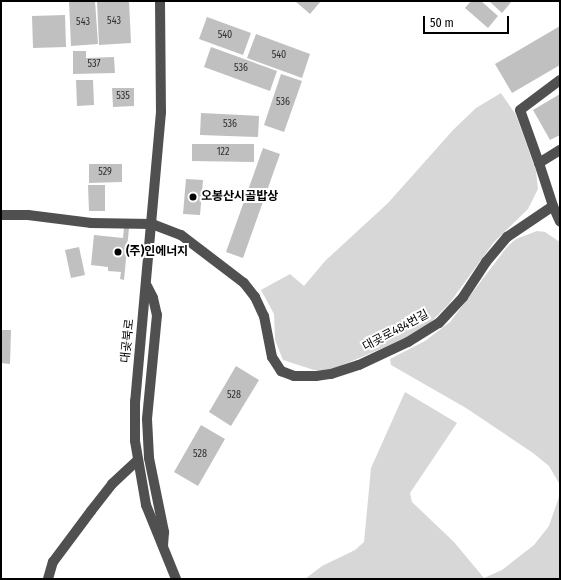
<!DOCTYPE html>
<html>
<head>
<meta charset="utf-8">
<style>
	body { margin:0 }
	#map { position:relative; width:561px; height:580px; overflow:hidden; background:#fff; font-family:"Fira Sans Condensed","Noto Sans KR",sans-serif }
	div>[style] { position:absolute }
	.green>* { inset:0; background:#d7d7d7 }
	.building>* { inset:0; background:#c0c0c0 }
	.minor>* { height:10px; margin:-5px; padding:0 5px; transform-origin:5px; border-radius:5px; background:#505050 }
	.dots>* { width:11px; height:11px; translate:-50% -50%; box-sizing:border-box; border:2px solid #fff; border-radius:50% }
	span { translate:-50% -50%; white-space:nowrap; text-align:center; line-height:1.15; -webkit-text-stroke:4px #fff; paint-order:stroke }
	.number-label { font-size:10px; color:#303030 }
	.number-label span { -webkit-text-stroke-width:0 }
	.poi-label { font-size:12px; color:#000; font-weight:700 }
	.left { translate:0 -50%; text-align:left }
	.street-label { font-size:12px; color:#000 }
	.frame { position:absolute; inset:0; border:2px solid #000; pointer-events:none }
	.scale { position:absolute; left:423px; top:16px; width:86px; height:18px; box-sizing:border-box; border:2px solid #000; border-top:0; padding-left:5px; font-size:12px; line-height:14px; white-space:nowrap; color:#000; -webkit-text-stroke:3px #fff; paint-order:stroke }
</style>
</head>
<body>
<div id="map">
	<div class="green">
		<i style="clip-path:polygon(501px 93px,516px 115px,536px 171px,538px 189px,528px 209px,494px 242px,449px 304px,430px 323px,411px 336px,331px 370px,314px 370px,283px 360px,275px 340px,274px 314px,261px 290px,290px 274px,304px 286px,325px 261px,388px 203px,454px 129px,476px 108px)"></i>
		<i style="clip-path:polygon(537px 231px,545px 232px,560px 242px,560px 485px,549px 466px,533px 453px,466px 408px,391px 365px,390px 359px,425px 341px,450px 322px,507px 247px,516px 239px)"></i>
		<i style="clip-path:polygon(405px 392px,457px 423px,410px 493px,412px 502px,454px 542px,484px 578px,502px 570px,534px 545px,549px 526px,560px 494px,560px 579px,305px 579px,322px 566px,355px 550px,364px 542px,371px 468px)"></i>
	</div>
	<div class="building">
		<i style="clip-path:polygon(69px 1px,95px 1px,98px 44px,71px 46px)"></i>
		<i style="clip-path:polygon(97px 1px,129px 1px,131px 43px,99px 45px)"></i>
		<i style="clip-path:polygon(295px 1px,321px 1px,310px 14px)"></i>
		<i style="clip-path:polygon(471px 1px,481px 1px,498px 16px,488px 28px,465px 8px)"></i>
		<i style="clip-path:polygon(489px 1px,512px 1px,502px 13px)"></i>
		<i style="clip-path:polygon(65px 15px,66px 47px,33px 48px,32px 16px)"></i>
		<i style="clip-path:polygon(207px 17px,251px 33px,243px 55px,199px 39px)"></i>
		<i style="clip-path:polygon(560px 26px,560px 65px,512px 93px,495px 64px)"></i>
		<i style="clip-path:polygon(256px 34px,310px 54px,302px 78px,247px 58px)"></i>
		<i style="clip-path:polygon(211px 47px,277px 71px,270px 91px,204px 67px)"></i>
		<i style="clip-path:polygon(73px 51px,86px 51px,86px 58px,114px 57px,115px 73px,73px 74px)"></i>
		<i style="clip-path:polygon(281px 74px,302px 81px,284px 132px,264px 125px)"></i>
		<i style="clip-path:polygon(76px 80px,93px 80px,94px 105px,77px 106px)"></i>
		<i style="clip-path:polygon(112px 88px,134px 88px,134px 106px,113px 107px)"></i>
		<i style="clip-path:polygon(560px 94px,560px 135px,550px 140px,533px 110px)"></i>
		<i style="clip-path:polygon(201px 113px,259px 116px,258px 137px,200px 135px)"></i>
		<i style="clip-path:polygon(192px 144px,254px 144px,254px 162px,192px 161px)"></i>
		<i style="clip-path:polygon(263px 148px,280px 154px,243px 258px,226px 252px)"></i>
		<i style="clip-path:polygon(89px 164px,122px 164px,122px 182px,89px 183px)"></i>
		<i style="clip-path:polygon(186px 179px,203px 180px,200px 215px,183px 214px)"></i>
		<i style="clip-path:polygon(88px 185px,105px 185px,105px 211px,89px 211px)"></i>
		<i style="clip-path:polygon(124px 228px,129px 228px,124px 280px,120px 279px,121px 272px,108px 271px,108px 267px,91px 265px,94px 235px,123px 238px)"></i>
		<i style="clip-path:polygon(79px 247px,85px 275px,71px 278px,65px 250px)"></i>
		<i style="clip-path:polygon(1px 330px,11px 330px,10px 364px,1px 363px)"></i>
		<i style="clip-path:polygon(236px 366px,259px 380px,231px 426px,209px 412px)"></i>
		<i style="clip-path:polygon(201px 425px,225px 439px,198px 486px,174px 472px)"></i>
	</div>
	<div class="minor">
		<i style="left:160px;top:1px;width:111px;rotate:89.5deg"></i>
		<i style="left:161px;top:112px;width:290px;rotate:95.1deg"></i>
		<i style="left:135px;top:401px;width:40px;rotate:90deg"></i>
		<i style="left:135px;top:441px;width:65px;rotate:80.2deg"></i>
		<i style="left:146px;top:505px;width:80px;rotate:67.9deg"></i>
		<i style="left:539px;top:163px;width:56px;rotate:-109.7deg"></i>
		<i style="left:520px;top:110px;width:50px;rotate:-36.9deg"></i>
		<i style="left:553px;top:206px;width:45px;rotate:-108deg"></i>
		<i style="left:539px;top:163px;width:25px;rotate:-32deg"></i>
		<i style="left:1px;top:215px;width:27px"></i>
		<i style="left:28px;top:215px;width:64px;rotate:7.2deg"></i>
		<i style="left:91px;top:223px;width:61px;rotate:0.9deg"></i>
		<i style="left:152px;top:224px;width:31px;rotate:21deg"></i>
		<i style="left:181px;top:235px;width:79px;rotate:37.3deg"></i>
		<i style="left:244px;top:283px;width:18px;rotate:52deg"></i>
		<i style="left:255px;top:297px;width:21px;rotate:65deg"></i>
		<i style="left:264px;top:316px;width:42px;rotate:79deg"></i>
		<i style="left:272px;top:357px;width:17px;rotate:57deg"></i>
		<i style="left:281px;top:371px;width:14px;rotate:21deg"></i>
		<i style="left:294px;top:376px;width:22px"></i>
		<i style="left:316px;top:376px;width:15px;rotate:-8deg"></i>
		<i style="left:331px;top:374px;width:29px;rotate:-18deg"></i>
		<i style="left:359px;top:365px;width:54px;rotate:-25.1deg"></i>
		<i style="left:408px;top:342px;width:36px;rotate:-32deg"></i>
		<i style="left:439px;top:323px;width:35px;rotate:-47deg"></i>
		<i style="left:463px;top:297px;width:42px;rotate:-56.7deg"></i>
		<i style="left:486px;top:262px;width:33px;rotate:-50deg"></i>
		<i style="left:507px;top:237px;width:55px;rotate:-34deg"></i>
		<i style="left:553px;top:206px;width:17px;rotate:66deg"></i>
		<i style="left:147px;top:286px;width:13px;rotate:63deg"></i>
		<i style="left:153px;top:298px;width:17px;rotate:77deg"></i>
		<i style="left:157px;top:315px;width:104px;rotate:95.5deg"></i>
		<i style="left:147px;top:419px;width:39px;rotate:87deg"></i>
		<i style="left:149px;top:458px;width:76px;rotate:78.5deg"></i>
		<i style="left:164px;top:532px;width:14px;rotate:94deg"></i>
		<i style="left:48px;top:579px;width:18px;rotate:-74deg"></i>
		<i style="left:53px;top:562px;width:64px;rotate:-53.3deg"></i>
		<i style="left:91px;top:511px;width:34px;rotate:-52deg"></i>
		<i style="left:112px;top:484px;width:34px;rotate:-43deg"></i>
	</div>
	<div class="dots">
		<i style="left:193px;top:197px;background:#000"></i>
		<i style="left:118px;top:252px;background:#000"></i>
	</div>
	<div class="number-label">
		<span style="left:114px;top:22px">543</span>
		<span style="left:83px;top:23px">543</span>
		<span style="left:225px;top:36px">540</span>
		<span style="left:279px;top:56px">540</span>
		<span style="left:94px;top:65px">537</span>
		<span style="left:241px;top:69px">536</span>
		<span style="left:123px;top:97px">535</span>
		<span style="left:283px;top:103px">536</span>
		<span style="left:230px;top:125px">536</span>
		<span style="left:223px;top:153px">122</span>
		<span style="left:105px;top:173px">529</span>
		<span style="left:234px;top:396px">528</span>
		<span style="left:200px;top:455px">528</span>
	</div>
	<div class="poi-label">
		<span class="left" style="left:201px;top:197px">오봉산시골밥상</span>
		<span class="left" style="left:126px;top:252px">(주)인에너지</span>
	</div>
	<div class="street-label">
		<span style="left:396px;top:331px;rotate:-28deg">대곶로484번길</span>
		<span style="left:128px;top:341px;rotate:-84deg">대곶북로</span>
	</div>
	<div class="frame"></div>
	<div class="scale">50 m</div>
</div>
</body>
</html>
